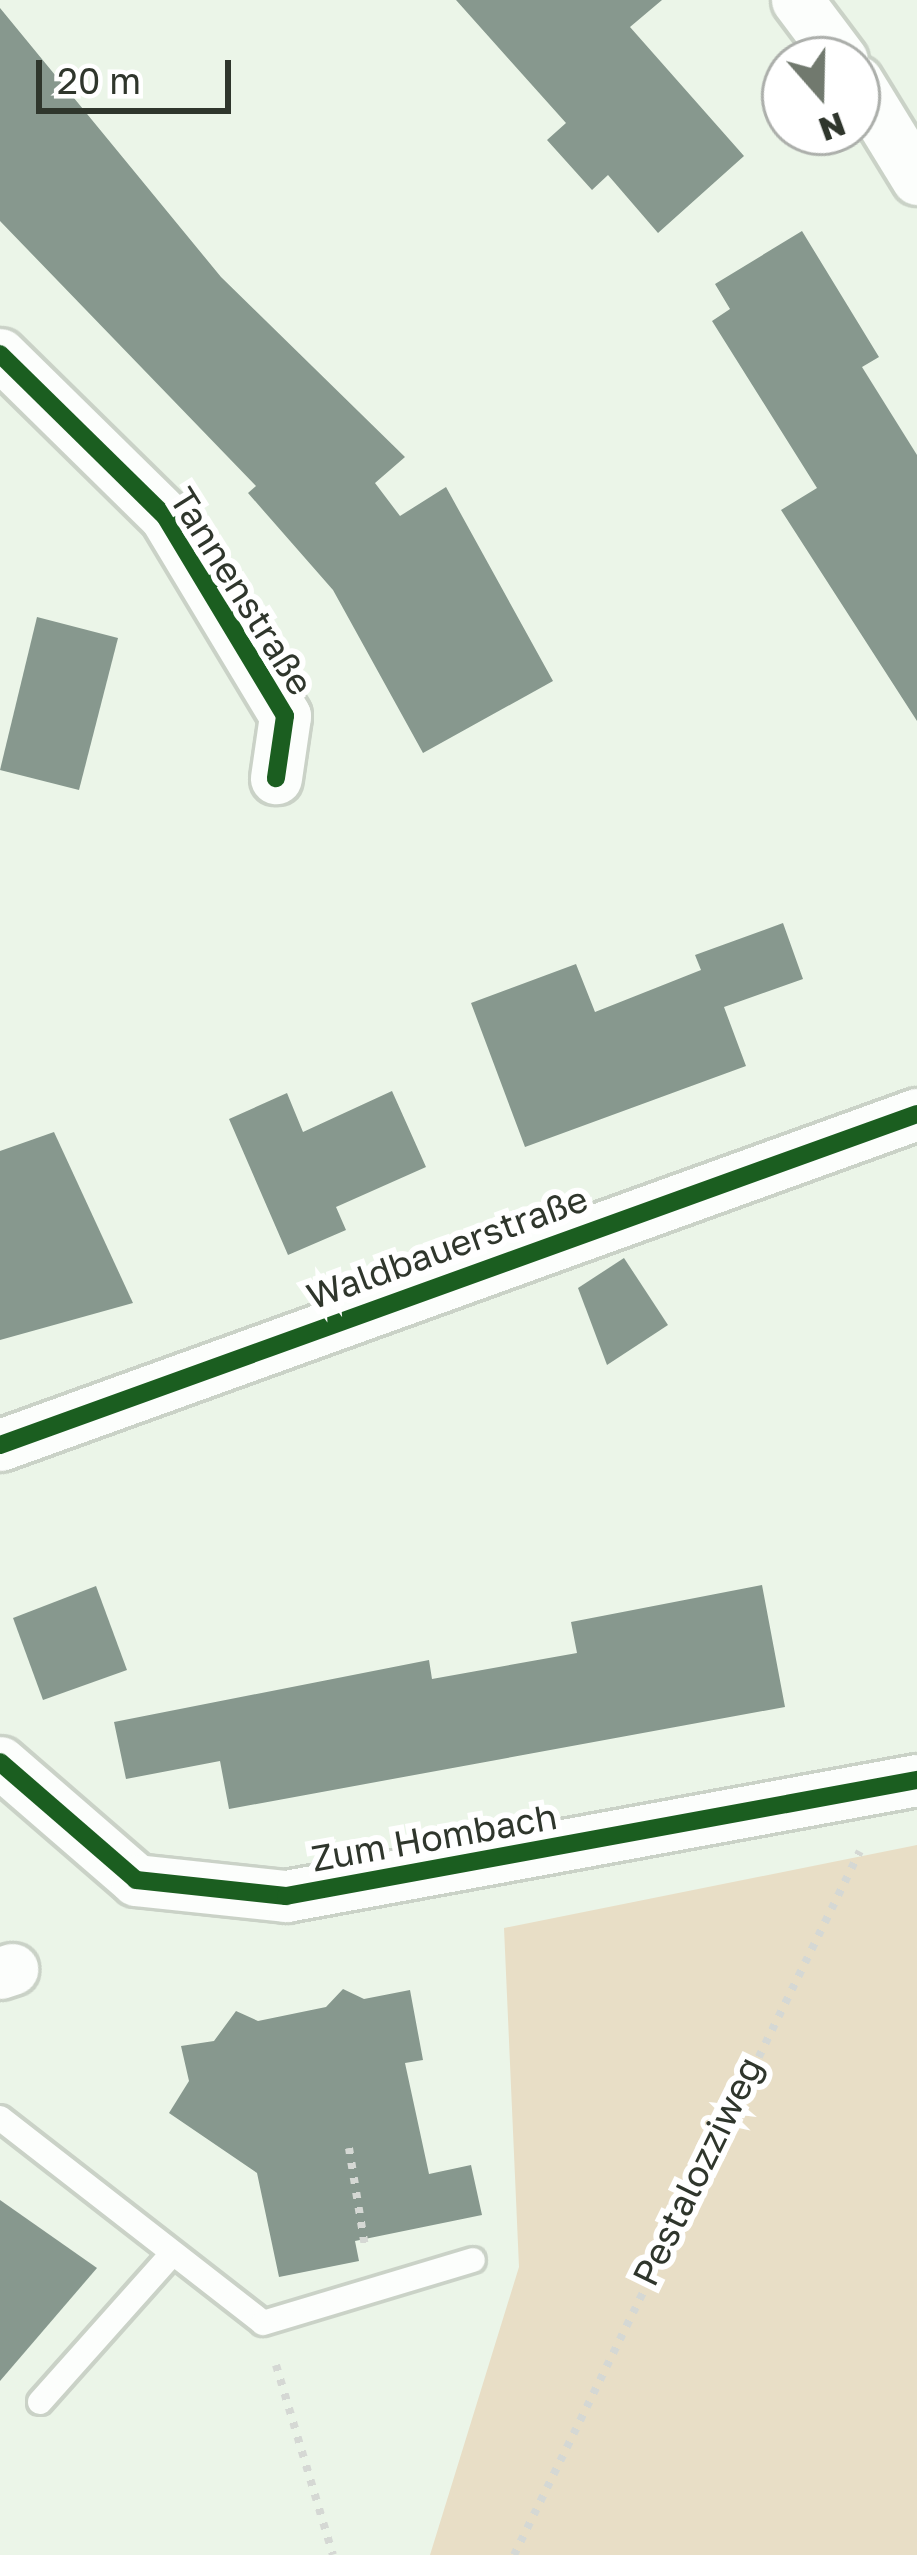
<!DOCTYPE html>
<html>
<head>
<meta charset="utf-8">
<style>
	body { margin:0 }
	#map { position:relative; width:917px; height:2555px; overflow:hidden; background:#ebf5e8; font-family:"Golos Text",sans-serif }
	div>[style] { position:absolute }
	.green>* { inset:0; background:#e8dec6 }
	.building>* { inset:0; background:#87988e }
	.path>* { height:8px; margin-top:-4px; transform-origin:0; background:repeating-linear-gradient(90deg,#d5d8d4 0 6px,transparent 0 15px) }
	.roads { filter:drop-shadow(3px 0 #cad2c7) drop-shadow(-3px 0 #cad2c7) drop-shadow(0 3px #cad2c7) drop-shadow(0 -3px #cad2c7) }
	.service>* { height:24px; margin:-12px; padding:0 12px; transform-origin:12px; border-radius:12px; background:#fcfefc }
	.minor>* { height:51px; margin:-25.5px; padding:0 25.5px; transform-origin:25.5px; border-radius:25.5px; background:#fcfefc }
	.cycleway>* { height:18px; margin:-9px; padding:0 9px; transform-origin:9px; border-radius:9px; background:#1b5e20 }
	span { translate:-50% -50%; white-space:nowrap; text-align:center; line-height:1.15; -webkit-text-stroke:12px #fff; paint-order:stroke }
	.street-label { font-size:36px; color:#2f362c }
	.north { position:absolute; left:761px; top:36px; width:120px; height:120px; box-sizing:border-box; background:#fff; border:3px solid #acafab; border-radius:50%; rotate:160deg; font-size:33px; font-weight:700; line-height:48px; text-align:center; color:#2f362c }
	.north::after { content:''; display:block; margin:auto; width:42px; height:54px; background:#71796e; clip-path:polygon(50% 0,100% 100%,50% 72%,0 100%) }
	.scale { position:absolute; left:36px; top:60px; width:195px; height:54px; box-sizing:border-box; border:6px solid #2f362c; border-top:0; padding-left:15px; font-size:36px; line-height:42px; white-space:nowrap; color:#2f362c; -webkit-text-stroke:9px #fff; paint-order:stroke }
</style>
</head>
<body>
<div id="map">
	<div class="green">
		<i style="clip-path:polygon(917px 1845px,917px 2555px,430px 2555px,519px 2267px,504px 1928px)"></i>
	</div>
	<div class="building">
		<i style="clip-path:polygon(456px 0,662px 0,630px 27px,744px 156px,658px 233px,608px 175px,592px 190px,547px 140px,566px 123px)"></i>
		<i style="clip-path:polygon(0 8px,221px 277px,405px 457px,375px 483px,400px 516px,446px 487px,553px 681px,423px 753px,333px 590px,248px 493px,256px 486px,0 221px)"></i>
		<i style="clip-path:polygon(802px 231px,879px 357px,862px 367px,917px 455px,917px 721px,781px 510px,817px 488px,712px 321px,730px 309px,715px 284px)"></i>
		<i style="clip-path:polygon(37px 617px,118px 638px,79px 790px,0 770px)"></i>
		<i style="clip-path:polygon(783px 923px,803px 979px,724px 1007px,746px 1066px,525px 1147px,471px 1003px,576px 964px,595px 1012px,701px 970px,695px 955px)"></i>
		<i style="clip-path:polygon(392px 1091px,426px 1167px,336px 1207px,346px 1230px,288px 1255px,229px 1119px,287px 1093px,303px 1132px)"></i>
		<i style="clip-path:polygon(54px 1132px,133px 1303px,0 1340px,0 1151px)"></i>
		<i style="clip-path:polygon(624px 1258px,668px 1325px,607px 1365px,578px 1288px)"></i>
		<i style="clip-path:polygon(762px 1585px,785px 1707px,229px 1809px,220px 1761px,126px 1779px,114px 1722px,429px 1660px,432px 1679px,577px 1653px,571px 1622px)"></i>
		<i style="clip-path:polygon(96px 1586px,127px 1670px,43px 1700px,13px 1618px)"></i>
		<i style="clip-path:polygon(343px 1989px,364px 1999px,410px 1990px,423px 2060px,405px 2063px,429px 2174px,471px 2165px,482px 2215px,355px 2241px,359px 2261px,279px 2277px,257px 2173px,169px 2113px,189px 2081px,181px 2046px,214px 2041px,236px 2011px,258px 2021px,326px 2007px)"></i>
		<i style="clip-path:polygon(0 2200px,97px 2268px,0 2381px)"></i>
	</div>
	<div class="path">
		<i style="left:349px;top:2148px;width:100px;rotate:80.8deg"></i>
		<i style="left:276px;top:2365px;width:198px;rotate:73.3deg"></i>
		<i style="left:514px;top:2555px;width:784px;rotate:-63.83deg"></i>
	</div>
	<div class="roads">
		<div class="service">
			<i style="left:0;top:2118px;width:333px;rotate:37.9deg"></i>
			<i style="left:263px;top:2323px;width:219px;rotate:-16.7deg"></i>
			<i style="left:40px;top:2402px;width:198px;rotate:-48.3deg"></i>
		</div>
		<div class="minor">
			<i style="left:797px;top:0;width:75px;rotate:53.1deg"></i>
			<i style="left:857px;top:81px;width:115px;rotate:58.5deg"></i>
			<i style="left:0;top:354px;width:231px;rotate:44.5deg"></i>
			<i style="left:165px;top:516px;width:233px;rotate:59deg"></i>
			<i style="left:285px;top:716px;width:63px;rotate:98.3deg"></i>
			<i style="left:0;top:1445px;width:975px;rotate:-19.85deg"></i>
			<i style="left:0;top:1762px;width:180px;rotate:40.9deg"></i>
			<i style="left:136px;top:1880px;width:151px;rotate:6.1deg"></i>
			<i style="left:286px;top:1896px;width:642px;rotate:-10.42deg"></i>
			<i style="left:0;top:1973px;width:13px;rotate:-18deg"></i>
		</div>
	</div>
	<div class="cycleway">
		<i style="left:0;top:354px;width:231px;rotate:44.5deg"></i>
		<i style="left:165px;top:516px;width:233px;rotate:59deg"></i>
		<i style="left:285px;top:716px;width:63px;rotate:98.3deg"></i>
		<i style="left:0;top:1445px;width:975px;rotate:-19.85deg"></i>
		<i style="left:0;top:1762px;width:180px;rotate:40.9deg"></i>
		<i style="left:136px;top:1880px;width:151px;rotate:6.1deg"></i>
		<i style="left:286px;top:1896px;width:642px;rotate:-10.42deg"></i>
	</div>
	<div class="street-label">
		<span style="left:242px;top:591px;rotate:58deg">Tannenstraße</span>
		<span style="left:447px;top:1247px;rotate:-20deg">Waldbauerstraße</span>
		<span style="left:434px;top:1837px;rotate:-10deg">Zum Hombach</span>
		<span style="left:697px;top:2171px;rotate:-64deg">Pestalozziweg</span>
	</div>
	<div class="north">N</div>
	<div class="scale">20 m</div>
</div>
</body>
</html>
